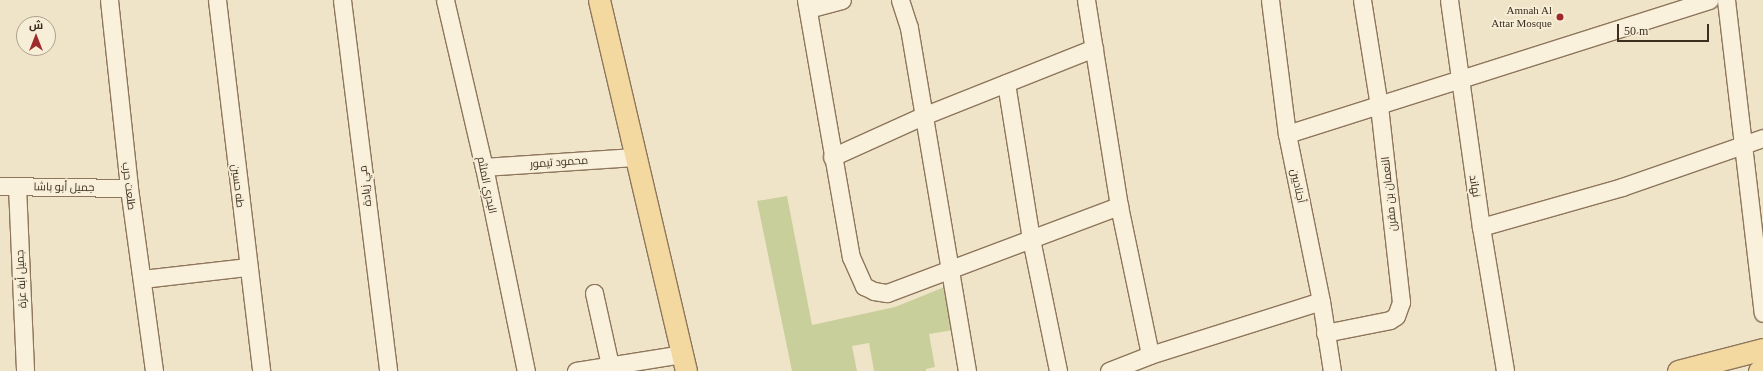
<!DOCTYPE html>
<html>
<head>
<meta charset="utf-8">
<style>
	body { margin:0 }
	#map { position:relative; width:1763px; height:371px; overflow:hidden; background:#f0e4c8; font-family:"Times New Roman",Cairo,serif }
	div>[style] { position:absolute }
	.green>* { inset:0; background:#c9cf9b }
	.roads { filter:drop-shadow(1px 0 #8d765c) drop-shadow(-1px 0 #8d765c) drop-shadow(0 1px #8d765c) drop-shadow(0 -1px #8d765c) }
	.minor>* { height:17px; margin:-8.5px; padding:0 8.5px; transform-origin:8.5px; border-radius:8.5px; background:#faf1dc }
	.major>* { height:21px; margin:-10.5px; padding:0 10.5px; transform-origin:10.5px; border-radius:10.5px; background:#f3d9a0 }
	.dots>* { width:11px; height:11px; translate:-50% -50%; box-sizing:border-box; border:2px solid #f7eed8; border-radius:50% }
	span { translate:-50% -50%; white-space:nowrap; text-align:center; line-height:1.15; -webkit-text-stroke:3.5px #f7eed8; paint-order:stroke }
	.poi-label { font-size:11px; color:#3d2e20 }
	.right { translate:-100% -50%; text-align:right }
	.street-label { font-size:11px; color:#3d2e20 }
	.north { position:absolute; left:16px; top:16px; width:40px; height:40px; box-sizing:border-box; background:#f7eed8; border:1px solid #ada18e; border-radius:50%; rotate:0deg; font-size:11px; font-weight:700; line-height:16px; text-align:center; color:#3d2e20 }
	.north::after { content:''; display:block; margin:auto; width:14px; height:18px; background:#9e2a2b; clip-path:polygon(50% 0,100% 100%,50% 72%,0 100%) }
	.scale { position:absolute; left:1617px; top:24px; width:92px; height:18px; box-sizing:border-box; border:2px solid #3d2e20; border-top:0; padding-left:5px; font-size:12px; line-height:14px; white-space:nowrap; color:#3d2e20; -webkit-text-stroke:3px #f7eed8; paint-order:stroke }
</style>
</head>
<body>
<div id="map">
	<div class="green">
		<i style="clip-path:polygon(787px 196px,812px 325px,895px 307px,947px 286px,954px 330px,929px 334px,935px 367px,926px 369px,926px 371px,874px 371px,869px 343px,852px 346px,857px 371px,792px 371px,757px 201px)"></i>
	</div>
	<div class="roads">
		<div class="minor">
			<i style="left:109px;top:0;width:189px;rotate:83.9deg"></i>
			<i style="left:129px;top:188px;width:185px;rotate:82.2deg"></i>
			<i style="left:217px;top:0;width:374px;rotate:83.2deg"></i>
			<i style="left:342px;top:0;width:374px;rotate:82.9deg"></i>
			<i style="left:445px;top:0;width:171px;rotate:76.9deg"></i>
			<i style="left:484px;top:167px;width:208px;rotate:78.4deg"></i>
			<i style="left:806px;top:0;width:261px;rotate:80.1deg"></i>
			<i style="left:851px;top:257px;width:32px;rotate:66deg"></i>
			<i style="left:864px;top:286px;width:11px;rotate:27deg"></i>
			<i style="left:874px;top:291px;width:13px;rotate:9deg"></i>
			<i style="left:887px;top:293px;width:248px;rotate:-20.6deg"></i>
			<i style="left:900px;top:0;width:29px;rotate:72deg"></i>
			<i style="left:909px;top:28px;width:348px;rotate:80.4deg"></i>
			<i style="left:1086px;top:0;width:209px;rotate:80.9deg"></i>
			<i style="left:1119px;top:206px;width:152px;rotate:78.2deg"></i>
			<i style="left:1270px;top:0;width:135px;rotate:82.8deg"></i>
			<i style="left:1287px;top:134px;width:170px;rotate:78.5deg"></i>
			<i style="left:1321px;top:301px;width:71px;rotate:81.1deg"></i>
			<i style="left:1449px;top:0;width:229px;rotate:82deg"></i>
			<i style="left:1481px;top:227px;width:146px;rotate:80.5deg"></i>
			<i style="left:1726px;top:0;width:315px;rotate:83.3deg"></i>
			<i style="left:808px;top:9px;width:35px;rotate:-15deg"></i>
			<i style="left:1006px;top:83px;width:158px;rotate:80.9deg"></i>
			<i style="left:1031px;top:239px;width:135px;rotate:78.4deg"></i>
			<i style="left:1287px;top:134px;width:443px;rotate:-17.6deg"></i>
			<i style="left:832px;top:157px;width:100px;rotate:-24.3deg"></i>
			<i style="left:923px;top:116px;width:184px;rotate:-21.7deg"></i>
			<i style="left:484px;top:167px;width:150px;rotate:-3.8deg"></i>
			<i style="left:0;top:186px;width:129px;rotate:0.9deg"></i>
			<i style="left:17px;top:186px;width:185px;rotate:87.5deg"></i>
			<i style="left:1481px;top:227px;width:147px;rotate:-15.8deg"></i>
			<i style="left:1622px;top:187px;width:149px;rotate:-19.2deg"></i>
			<i style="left:142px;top:279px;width:107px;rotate:-6.5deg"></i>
			<i style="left:594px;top:293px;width:74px;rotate:77.5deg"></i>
			<i style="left:1325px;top:333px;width:66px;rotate:-11.3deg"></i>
			<i style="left:1390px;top:320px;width:7px;rotate:-34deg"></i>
			<i style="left:1396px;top:316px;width:15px;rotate:-70deg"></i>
			<i style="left:1401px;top:302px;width:197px;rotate:-96.4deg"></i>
			<i style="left:1379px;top:106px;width:107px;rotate:-99.1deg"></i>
			<i style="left:576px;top:371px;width:107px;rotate:-9.1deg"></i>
			<i style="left:1109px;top:371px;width:44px;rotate:-21.3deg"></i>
			<i style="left:1150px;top:355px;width:179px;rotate:-17.5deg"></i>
		</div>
		<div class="major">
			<i style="left:599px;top:0;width:381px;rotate:76.8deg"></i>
			<i style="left:1678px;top:371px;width:88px;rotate:-14.5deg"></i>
			<i style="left:1759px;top:371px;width:4px;rotate:-14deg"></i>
		</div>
	</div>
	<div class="dots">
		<i style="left:1560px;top:17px;background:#9e2a2b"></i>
	</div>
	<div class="poi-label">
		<span class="right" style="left:1552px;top:17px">Amnah Al<br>Attar Mosque</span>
	</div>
	<div class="street-label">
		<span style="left:559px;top:162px;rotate:-4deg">محمود تيمور</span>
		<span style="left:487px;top:185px;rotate:78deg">البدري الملثم</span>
		<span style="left:129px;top:186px;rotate:83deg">طلعت حرب</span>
		<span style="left:238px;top:186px;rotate:83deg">طه حسين</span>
		<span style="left:365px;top:186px;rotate:-97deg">مي زيادة</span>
		<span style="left:1298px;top:186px;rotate:78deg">أجناديين</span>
		<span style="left:1475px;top:186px;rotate:81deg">نهاند</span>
		<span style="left:64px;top:187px;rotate:1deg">جميل أبو باشا</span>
		<span style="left:1389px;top:194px;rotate:-96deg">النعمان بن مقرن</span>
		<span style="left:21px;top:279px;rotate:-93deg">جميل أبة عزة</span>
	</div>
	<div class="north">ش</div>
	<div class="scale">50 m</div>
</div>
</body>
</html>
